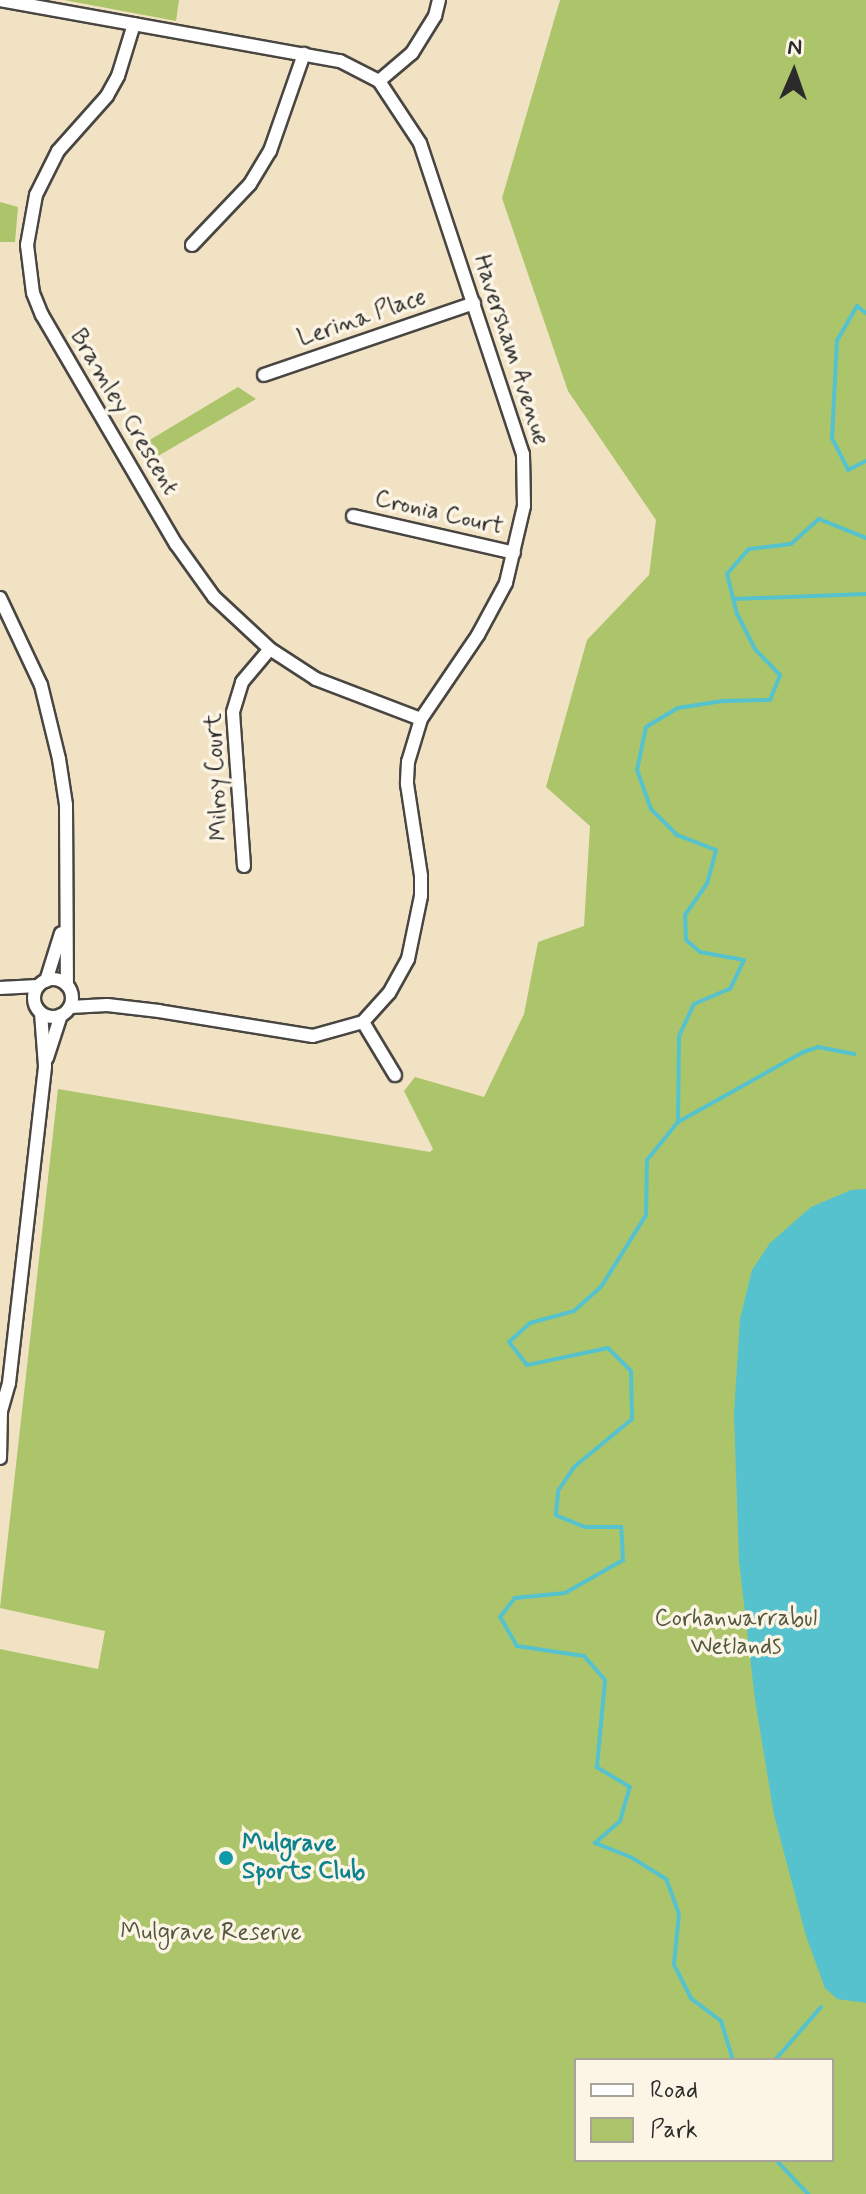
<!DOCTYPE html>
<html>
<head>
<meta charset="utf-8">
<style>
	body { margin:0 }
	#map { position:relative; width:866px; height:2194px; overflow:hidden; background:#f1e2c4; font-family:Mynerve,sans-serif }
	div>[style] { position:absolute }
	.green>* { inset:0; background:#acc56b }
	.water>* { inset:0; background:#55c2ce }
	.stream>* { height:4px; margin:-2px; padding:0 2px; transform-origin:2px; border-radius:2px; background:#55c2ce }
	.roads { filter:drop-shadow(2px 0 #494642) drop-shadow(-2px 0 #494642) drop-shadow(0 2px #494642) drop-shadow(0 -2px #494642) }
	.minor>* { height:12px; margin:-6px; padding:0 6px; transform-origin:6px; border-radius:6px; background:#fff }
	.minor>.ring { margin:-6px; padding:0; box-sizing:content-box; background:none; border:12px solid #fff; border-radius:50% }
	.dots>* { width:22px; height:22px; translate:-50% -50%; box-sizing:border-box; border:4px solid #fcf5e5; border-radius:50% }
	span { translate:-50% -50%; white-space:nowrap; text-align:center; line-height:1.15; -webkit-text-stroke:7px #fcf5e5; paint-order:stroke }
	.street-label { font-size:24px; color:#2b2b2b }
	.park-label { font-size:24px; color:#52593e }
	.culture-label { font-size:24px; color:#0d838f; font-weight:700 }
	.left { translate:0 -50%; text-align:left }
	.legend { position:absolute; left:574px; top:2058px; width:260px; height:104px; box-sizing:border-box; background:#fcf5e5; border:2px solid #a8a49b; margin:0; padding:10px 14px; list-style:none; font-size:24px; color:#2b2b2b }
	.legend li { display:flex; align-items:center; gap:16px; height:40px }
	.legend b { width:40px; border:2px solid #a8a49b }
	.north { position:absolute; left:754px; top:32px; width:80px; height:80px; -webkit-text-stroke:6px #fcf5e5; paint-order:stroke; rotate:2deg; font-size:22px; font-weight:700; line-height:32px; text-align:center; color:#2b2b2b }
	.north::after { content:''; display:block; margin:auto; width:28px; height:36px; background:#2b2b2b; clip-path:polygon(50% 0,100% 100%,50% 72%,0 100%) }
</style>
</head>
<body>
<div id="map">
	<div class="green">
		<i style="clip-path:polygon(64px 0,179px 0,176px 21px)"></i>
		<i style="clip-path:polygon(evenodd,560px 0,866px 0,866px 2194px,0 2194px,0 1649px,98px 1669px,105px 1631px,0 1608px,58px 1089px,430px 1152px,433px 1149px,404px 1091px,415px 1077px,484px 1097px,524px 1014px,538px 942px,584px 926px,590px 826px,546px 787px,587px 640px,649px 575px,656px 520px,568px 391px,502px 198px,560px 0,576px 2060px,832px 2060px,832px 2160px,576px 2160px,576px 2060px)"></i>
		<i style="clip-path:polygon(0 202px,18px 207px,15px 242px,0 242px)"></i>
		<i style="clip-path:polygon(238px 387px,256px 399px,146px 463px,138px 447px)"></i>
	</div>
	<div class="water">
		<i style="clip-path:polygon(866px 1189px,866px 2003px,837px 1999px,825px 1988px,806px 1936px,774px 1815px,755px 1700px,739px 1561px,734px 1414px,740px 1319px,752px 1270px,770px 1243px,811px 1207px,851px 1190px)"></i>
	</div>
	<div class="stream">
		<i style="left:866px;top:313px;width:11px;rotate:-142deg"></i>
		<i style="left:857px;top:306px;width:39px;rotate:120deg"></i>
		<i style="left:837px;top:340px;width:98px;rotate:92.9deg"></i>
		<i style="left:832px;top:438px;width:36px;rotate:63deg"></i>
		<i style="left:848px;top:470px;width:20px;rotate:-27deg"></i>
		<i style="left:733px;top:599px;width:133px;rotate:-2.2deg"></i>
		<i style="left:678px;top:1122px;width:143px;rotate:-29.2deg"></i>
		<i style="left:803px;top:1052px;width:16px;rotate:-18deg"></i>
		<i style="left:818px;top:1047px;width:37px;rotate:11deg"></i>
		<i style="left:733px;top:2060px;width:41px;rotate:-107.1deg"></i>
		<i style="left:721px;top:2021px;width:38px;rotate:-143deg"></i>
		<i style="left:691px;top:1998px;width:38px;rotate:-117deg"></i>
		<i style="left:674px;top:1964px;width:50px;rotate:-84.3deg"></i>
		<i style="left:679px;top:1914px;width:37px;rotate:-110deg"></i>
		<i style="left:666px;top:1879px;width:39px;rotate:-148deg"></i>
		<i style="left:633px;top:1858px;width:41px;rotate:-158.5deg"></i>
		<i style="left:595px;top:1843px;width:33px;rotate:-41deg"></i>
		<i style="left:620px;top:1821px;width:35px;rotate:-74deg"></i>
		<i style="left:630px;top:1787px;width:39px;rotate:-149deg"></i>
		<i style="left:597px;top:1767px;width:87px;rotate:-84.7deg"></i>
		<i style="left:605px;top:1680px;width:32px;rotate:-131deg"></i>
		<i style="left:584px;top:1656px;width:68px;rotate:-171.5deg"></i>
		<i style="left:517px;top:1646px;width:34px;rotate:-120deg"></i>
		<i style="left:500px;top:1617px;width:24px;rotate:-52deg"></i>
		<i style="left:515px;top:1598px;width:50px;rotate:-5.7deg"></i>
		<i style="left:565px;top:1593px;width:67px;rotate:-29.6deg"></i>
		<i style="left:623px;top:1560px;width:33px;rotate:-93deg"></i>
		<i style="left:621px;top:1527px;width:36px;rotate:180deg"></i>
		<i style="left:585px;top:1527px;width:31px;rotate:-158deg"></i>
		<i style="left:556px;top:1515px;width:24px;rotate:-85deg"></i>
		<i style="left:558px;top:1491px;width:29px;rotate:-56deg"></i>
		<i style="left:574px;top:1467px;width:75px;rotate:-39.6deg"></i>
		<i style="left:632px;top:1419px;width:48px;rotate:-91.2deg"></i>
		<i style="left:631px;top:1371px;width:33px;rotate:-135deg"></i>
		<i style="left:608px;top:1348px;width:83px;rotate:168.1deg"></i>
		<i style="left:527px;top:1365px;width:29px;rotate:-128deg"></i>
		<i style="left:509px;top:1342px;width:28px;rotate:-42deg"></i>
		<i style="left:530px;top:1323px;width:46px;rotate:-15.3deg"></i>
		<i style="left:574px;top:1311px;width:36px;rotate:-42deg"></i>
		<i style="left:601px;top:1287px;width:85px;rotate:-58deg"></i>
		<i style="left:646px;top:1215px;width:55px;rotate:-89deg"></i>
		<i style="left:647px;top:1160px;width:49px;rotate:-50.8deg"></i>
		<i style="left:678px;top:1122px;width:86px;rotate:-89.3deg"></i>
		<i style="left:679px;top:1036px;width:35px;rotate:-65deg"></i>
		<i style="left:694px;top:1004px;width:39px;rotate:-23deg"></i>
		<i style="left:730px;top:989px;width:32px;rotate:-64deg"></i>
		<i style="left:744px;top:960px;width:45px;rotate:-169.7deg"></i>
		<i style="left:700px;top:952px;width:18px;rotate:-139deg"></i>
		<i style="left:686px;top:940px;width:25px;rotate:-92deg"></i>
		<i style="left:685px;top:915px;width:38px;rotate:-55deg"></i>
		<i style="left:707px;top:884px;width:35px;rotate:-75deg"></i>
		<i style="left:716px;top:850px;width:42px;rotate:-159deg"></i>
		<i style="left:677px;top:835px;width:37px;rotate:-135deg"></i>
		<i style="left:651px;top:809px;width:41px;rotate:-109.7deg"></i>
		<i style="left:637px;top:770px;width:44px;rotate:-78.2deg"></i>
		<i style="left:646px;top:727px;width:37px;rotate:-31deg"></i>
		<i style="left:678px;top:708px;width:45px;rotate:-9deg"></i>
		<i style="left:722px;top:701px;width:48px;rotate:-1.2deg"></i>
		<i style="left:770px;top:700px;width:27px;rotate:-68deg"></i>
		<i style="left:780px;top:675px;width:36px;rotate:-134deg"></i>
		<i style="left:755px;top:649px;width:39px;rotate:-117deg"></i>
		<i style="left:737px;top:614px;width:41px;rotate:-104deg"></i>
		<i style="left:727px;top:574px;width:33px;rotate:-49deg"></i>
		<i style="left:749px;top:549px;width:42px;rotate:-6.8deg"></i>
		<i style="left:791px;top:544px;width:38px;rotate:-42deg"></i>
		<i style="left:819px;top:519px;width:51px;rotate:22deg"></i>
		<i style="left:775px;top:2060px;width:70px;rotate:-49deg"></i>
		<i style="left:776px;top:2160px;width:47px;rotate:46.7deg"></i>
	</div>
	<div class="roads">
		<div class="minor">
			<i style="left:0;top:0;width:345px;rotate:10.2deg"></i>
			<i style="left:340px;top:61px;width:44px;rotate:27.1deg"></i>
			<i style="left:379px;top:81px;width:74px;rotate:56.5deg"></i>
			<i style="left:420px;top:143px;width:328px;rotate:71.7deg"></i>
			<i style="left:523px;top:454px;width:52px;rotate:88.9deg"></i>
			<i style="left:524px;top:506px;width:79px;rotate:103.2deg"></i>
			<i style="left:506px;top:583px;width:59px;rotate:118.3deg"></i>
			<i style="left:478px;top:635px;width:102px;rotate:124.2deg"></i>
			<i style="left:421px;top:719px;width:45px;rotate:106.8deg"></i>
			<i style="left:408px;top:762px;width:22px;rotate:93deg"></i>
			<i style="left:407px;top:784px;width:93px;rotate:81.3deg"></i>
			<i style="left:421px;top:876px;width:20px;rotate:90deg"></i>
			<i style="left:421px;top:896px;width:64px;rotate:101.7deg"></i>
			<i style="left:408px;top:959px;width:39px;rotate:119deg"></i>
			<i style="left:389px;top:993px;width:39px;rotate:132deg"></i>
			<i style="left:363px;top:1022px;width:52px;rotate:164.4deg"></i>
			<i style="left:313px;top:1036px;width:156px;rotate:-170.8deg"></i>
			<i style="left:159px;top:1011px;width:52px;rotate:-173.4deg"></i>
			<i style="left:107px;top:1005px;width:37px;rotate:177deg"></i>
			<i style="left:134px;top:24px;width:54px;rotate:107.1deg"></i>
			<i style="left:118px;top:76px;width:23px;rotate:119deg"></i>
			<i style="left:107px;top:96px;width:74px;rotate:131.7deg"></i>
			<i style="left:58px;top:151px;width:49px;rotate:116.6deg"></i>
			<i style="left:36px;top:195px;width:51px;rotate:100.2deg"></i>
			<i style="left:27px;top:245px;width:48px;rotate:82.9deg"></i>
			<i style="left:33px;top:293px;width:24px;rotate:68deg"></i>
			<i style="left:42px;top:315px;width:265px;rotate:59.7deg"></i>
			<i style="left:176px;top:544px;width:65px;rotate:54.4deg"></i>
			<i style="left:214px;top:597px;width:76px;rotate:42.9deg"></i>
			<i style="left:270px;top:649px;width:55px;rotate:33.1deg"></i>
			<i style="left:316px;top:679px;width:112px;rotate:20.9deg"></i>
			<i style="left:379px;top:81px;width:43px;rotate:-40.3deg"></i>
			<i style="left:412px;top:53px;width:44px;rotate:-58.1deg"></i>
			<i style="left:435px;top:16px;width:16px;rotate:-76deg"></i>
			<i style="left:192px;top:245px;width:84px;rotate:-46.4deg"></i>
			<i style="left:250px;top:184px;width:39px;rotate:-59deg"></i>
			<i style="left:270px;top:151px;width:103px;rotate:-70.7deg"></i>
			<i style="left:264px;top:375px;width:222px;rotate:-18.9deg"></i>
			<i style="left:353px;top:516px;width:165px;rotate:12.9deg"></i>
			<i style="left:0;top:598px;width:96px;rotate:64.8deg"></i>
			<i style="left:41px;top:685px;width:76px;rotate:76.3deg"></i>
			<i style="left:59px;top:759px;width:47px;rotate:81.3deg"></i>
			<i style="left:66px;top:805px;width:180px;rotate:89.7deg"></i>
			<i style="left:244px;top:866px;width:154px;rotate:-94.1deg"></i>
			<i style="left:233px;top:712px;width:31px;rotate:-73deg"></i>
			<i style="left:242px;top:682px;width:43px;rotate:-49.7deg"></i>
			<i class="ring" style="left:34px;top:979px;width:26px;height:26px"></i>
			<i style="left:46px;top:981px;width:50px;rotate:-72.6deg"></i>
			<i style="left:0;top:988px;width:38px;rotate:-3deg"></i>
			<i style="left:363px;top:1022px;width:62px;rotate:58.9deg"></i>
			<i style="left:47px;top:1058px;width:45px;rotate:-72deg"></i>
			<i style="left:0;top:1458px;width:47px;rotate:-88.8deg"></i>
			<i style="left:1px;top:1411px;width:29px;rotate:-74deg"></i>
			<i style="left:9px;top:1383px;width:319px;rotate:-83.5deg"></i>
			<i style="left:45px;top:1066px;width:53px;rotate:-94.3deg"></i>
		</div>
	</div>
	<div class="dots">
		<i style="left:226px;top:1858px;background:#0f9aa8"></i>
	</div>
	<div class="street-label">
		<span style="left:362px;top:318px;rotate:-19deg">Lerina Place</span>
		<span style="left:511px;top:350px;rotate:72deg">Haversham Avenue</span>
		<span style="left:124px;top:412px;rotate:59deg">Bramley Crescent</span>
		<span style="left:439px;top:513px;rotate:13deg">Cronia Court</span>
		<span style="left:217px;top:777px;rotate:-93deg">Milroy Court</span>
	</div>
	<div class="park-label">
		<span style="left:736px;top:1633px">Corhanwarrabul<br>Wetlands</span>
		<span style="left:211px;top:1933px">Mulgrave Reserve</span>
	</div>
	<div class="culture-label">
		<span class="left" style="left:242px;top:1858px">Mulgrave<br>Sports Club</span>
	</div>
	<ul class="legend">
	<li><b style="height:10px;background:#fff"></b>Road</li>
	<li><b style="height:22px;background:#acc56b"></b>Park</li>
	</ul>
	<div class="north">N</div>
</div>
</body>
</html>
